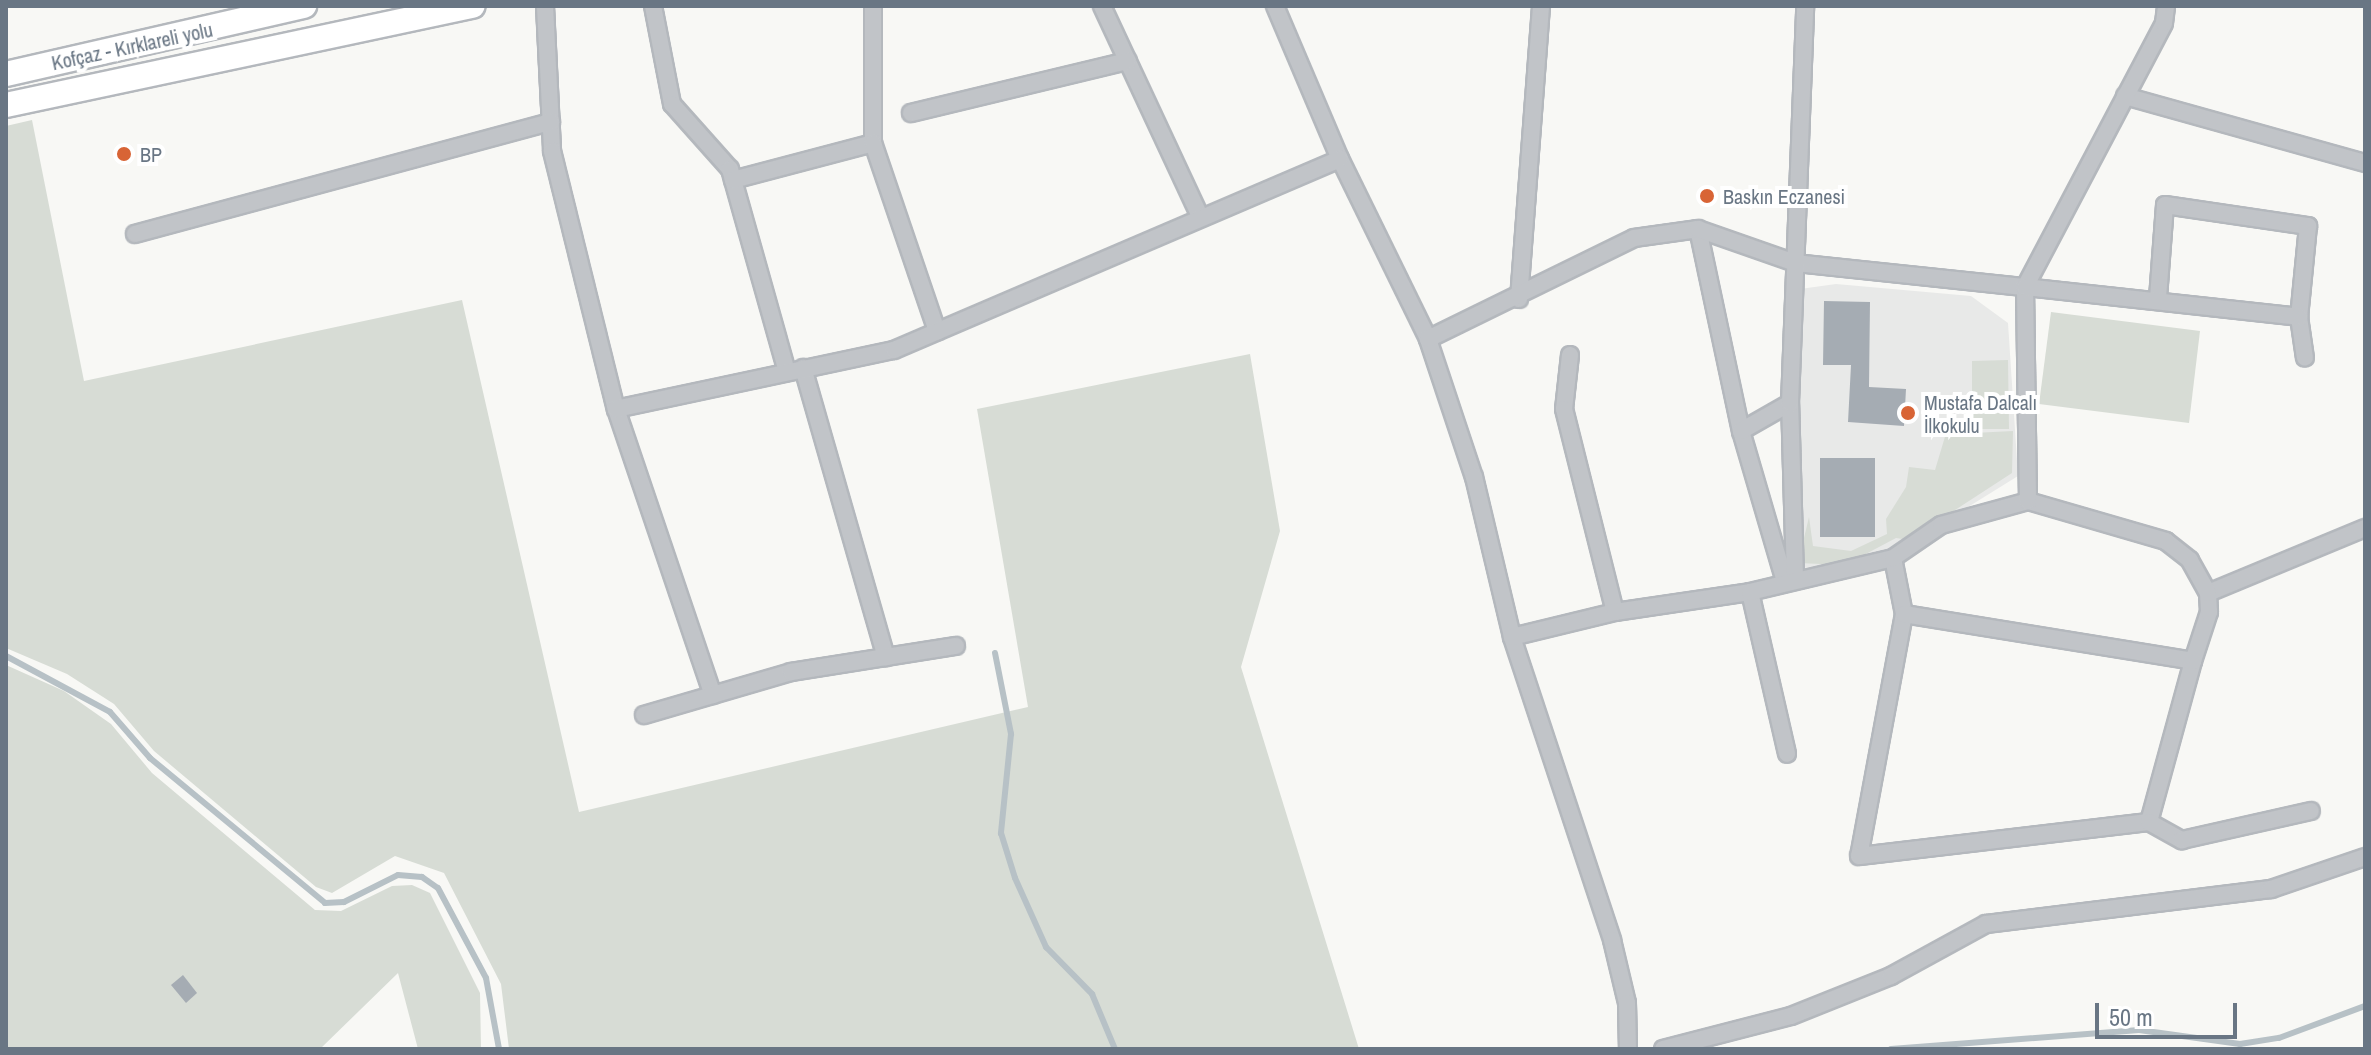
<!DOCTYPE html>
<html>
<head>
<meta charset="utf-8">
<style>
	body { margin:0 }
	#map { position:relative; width:2371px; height:1055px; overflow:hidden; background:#f8f8f5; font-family:"Archivo Narrow",sans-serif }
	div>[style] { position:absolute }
	.built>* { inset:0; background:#e8e9e8 }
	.green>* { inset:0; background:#d7dcd5 }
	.stream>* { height:6px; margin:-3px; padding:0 3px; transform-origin:3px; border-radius:3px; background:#b7c1c6 }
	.building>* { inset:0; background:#a5acb3 }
	.roads { filter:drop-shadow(2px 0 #b4b8bd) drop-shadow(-2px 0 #b4b8bd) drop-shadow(0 2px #b4b8bd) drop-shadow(0 -2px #b4b8bd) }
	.minor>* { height:16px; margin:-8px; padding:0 8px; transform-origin:8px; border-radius:8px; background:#c1c4c8 }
	.secondary>* { height:24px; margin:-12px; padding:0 12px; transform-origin:12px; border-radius:12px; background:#fff }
	.dots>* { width:22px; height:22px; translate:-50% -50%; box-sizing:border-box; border:4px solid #fff; border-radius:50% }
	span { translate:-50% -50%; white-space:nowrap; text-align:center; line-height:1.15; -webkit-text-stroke:8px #fff; paint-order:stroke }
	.street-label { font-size:20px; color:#697684 }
	.poi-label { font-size:20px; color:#697684 }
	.left { translate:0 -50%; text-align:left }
	.frame { position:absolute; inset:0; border:8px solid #697684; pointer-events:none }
	.scale { position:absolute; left:2095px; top:1003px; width:142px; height:36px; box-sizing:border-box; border:4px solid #697684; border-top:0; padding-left:10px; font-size:24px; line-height:28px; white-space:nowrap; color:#697684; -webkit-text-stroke:6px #fff; paint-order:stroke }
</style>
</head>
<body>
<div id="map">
	<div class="built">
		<i style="clip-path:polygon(1836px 284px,1971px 296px,2008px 323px,2018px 476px,1910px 543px,1808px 568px,1799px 567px,1800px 289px)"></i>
	</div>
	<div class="green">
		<i style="clip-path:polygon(32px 120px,84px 381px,462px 300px,579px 812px,1028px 707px,977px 409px,1250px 354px,1280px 531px,1241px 667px,1359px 1049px,509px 1049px,501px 984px,444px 873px,395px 856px,332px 893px,316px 887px,154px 751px,114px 704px,67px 674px,6px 648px,6px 126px)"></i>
		<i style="clip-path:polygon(2051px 312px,2200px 331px,2189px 423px,2039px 404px)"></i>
		<i style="clip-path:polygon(2008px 360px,2009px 429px,1972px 429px,1972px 361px)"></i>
		<i style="clip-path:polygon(1969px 427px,1973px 433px,2013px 431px,2012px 473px,1909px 540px,1896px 538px,1845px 565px,1798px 563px,1809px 517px,1813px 546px,1851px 551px,1887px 534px,1886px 519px,1906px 487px,1909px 467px,1935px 470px,1947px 430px)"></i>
		<i style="clip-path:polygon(6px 665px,64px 691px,111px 724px,152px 773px,315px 910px,341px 911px,392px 886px,412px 885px,430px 893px,480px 993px,481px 1049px,418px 1049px,398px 973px,320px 1049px,6px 1049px)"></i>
	</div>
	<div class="stream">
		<i style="left:995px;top:653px;width:83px;rotate:78.8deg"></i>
		<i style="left:1011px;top:734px;width:100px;rotate:95.8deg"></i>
		<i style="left:1001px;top:833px;width:47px;rotate:72.7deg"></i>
		<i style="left:1015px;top:878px;width:76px;rotate:65.8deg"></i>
		<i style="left:1046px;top:947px;width:66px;rotate:45.6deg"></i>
		<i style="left:1092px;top:994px;width:60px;rotate:67.3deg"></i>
		<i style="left:6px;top:656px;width:118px;rotate:28.3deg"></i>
		<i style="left:110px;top:712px;width:61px;rotate:49deg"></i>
		<i style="left:150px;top:758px;width:227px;rotate:39.6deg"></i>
		<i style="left:325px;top:903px;width:19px;rotate:-3deg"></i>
		<i style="left:344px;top:902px;width:60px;rotate:-26.6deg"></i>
		<i style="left:398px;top:875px;width:24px;rotate:5deg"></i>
		<i style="left:422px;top:877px;width:19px;rotate:35deg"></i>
		<i style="left:438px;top:888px;width:102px;rotate:61.9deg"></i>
		<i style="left:486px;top:978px;width:72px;rotate:79.6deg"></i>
		<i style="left:1891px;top:1049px;width:249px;rotate:-4.4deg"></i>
		<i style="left:2139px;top:1030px;width:102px;rotate:7.9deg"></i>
		<i style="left:2240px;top:1044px;width:39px;rotate:-9deg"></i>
		<i style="left:2279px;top:1038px;width:92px;rotate:-20.4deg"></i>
	</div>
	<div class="building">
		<i style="clip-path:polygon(1824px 301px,1870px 302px,1869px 387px,1906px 389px,1904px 426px,1848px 422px,1851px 365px,1823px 365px)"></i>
		<i style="clip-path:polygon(1820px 458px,1875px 458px,1875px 537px,1820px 537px)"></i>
		<i style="clip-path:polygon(183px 975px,197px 993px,186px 1003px,171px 985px)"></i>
	</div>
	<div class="roads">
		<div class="minor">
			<i style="left:545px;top:6px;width:145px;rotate:87.2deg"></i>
			<i style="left:552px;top:151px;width:266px;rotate:76.1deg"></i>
			<i style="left:616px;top:409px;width:302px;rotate:71.3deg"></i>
			<i style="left:653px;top:6px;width:100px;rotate:79deg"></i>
			<i style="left:672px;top:104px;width:87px;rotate:48.3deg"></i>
			<i style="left:730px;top:169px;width:211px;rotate:74.3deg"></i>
			<i style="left:1102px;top:6px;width:232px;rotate:65deg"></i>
			<i style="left:1275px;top:6px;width:166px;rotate:67deg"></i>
			<i style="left:1340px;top:159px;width:200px;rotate:63.9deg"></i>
			<i style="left:1428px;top:339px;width:145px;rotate:71.6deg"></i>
			<i style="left:1474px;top:477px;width:164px;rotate:76.6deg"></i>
			<i style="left:1512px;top:637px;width:319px;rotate:71.7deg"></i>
			<i style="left:1612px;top:940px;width:65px;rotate:76.6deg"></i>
			<i style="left:1627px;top:1003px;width:46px;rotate:88.8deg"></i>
			<i style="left:2125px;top:96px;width:249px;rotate:15.6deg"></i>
			<i style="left:911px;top:113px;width:223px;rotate:-13.5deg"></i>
			<i style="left:873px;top:143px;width:137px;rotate:-90deg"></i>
			<i style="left:733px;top:180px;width:145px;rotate:-14.8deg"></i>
			<i style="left:873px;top:143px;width:199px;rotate:71.2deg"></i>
			<i style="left:1698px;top:229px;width:207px;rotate:78deg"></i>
			<i style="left:1741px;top:431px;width:156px;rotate:73.7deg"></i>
			<i style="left:135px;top:234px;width:431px;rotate:-15.1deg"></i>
			<i style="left:2158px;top:298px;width:93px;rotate:-85.7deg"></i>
			<i style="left:2165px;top:205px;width:145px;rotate:8.4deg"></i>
			<i style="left:2308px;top:226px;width:91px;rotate:95.6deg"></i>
			<i style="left:2299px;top:317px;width:41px;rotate:81.7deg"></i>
			<i style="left:1519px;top:299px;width:294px;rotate:-85.7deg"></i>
			<i style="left:1428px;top:339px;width:229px;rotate:-26.1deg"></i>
			<i style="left:1634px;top:238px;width:65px;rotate:-8deg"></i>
			<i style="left:1698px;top:229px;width:103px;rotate:19.3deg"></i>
			<i style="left:1795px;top:263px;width:231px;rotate:6deg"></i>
			<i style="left:2025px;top:287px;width:298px;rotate:-62.2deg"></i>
			<i style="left:2164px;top:23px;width:17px;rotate:-83deg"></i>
			<i style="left:1570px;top:355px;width:54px;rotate:96.3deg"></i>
			<i style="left:1564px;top:409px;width:209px;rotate:75.9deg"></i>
			<i style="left:803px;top:368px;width:301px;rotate:74deg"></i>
			<i style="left:616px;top:409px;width:284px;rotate:-12deg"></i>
			<i style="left:894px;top:350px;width:485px;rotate:-23.2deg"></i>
			<i style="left:1741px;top:431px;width:56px;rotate:-29.7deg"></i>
			<i style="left:1893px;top:558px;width:57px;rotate:78.9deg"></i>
			<i style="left:1904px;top:614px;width:246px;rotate:100.5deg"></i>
			<i style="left:1859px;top:856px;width:292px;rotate:-6.7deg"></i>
			<i style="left:2149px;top:822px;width:167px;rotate:-74.7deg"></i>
			<i style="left:1795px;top:578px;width:175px;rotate:-91.6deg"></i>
			<i style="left:1790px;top:403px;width:397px;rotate:-87.8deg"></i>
			<i style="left:1750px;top:592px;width:166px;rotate:77.1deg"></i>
			<i style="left:2208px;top:593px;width:170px;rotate:-22.5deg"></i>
			<i style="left:1904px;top:614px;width:293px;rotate:9.2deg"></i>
			<i style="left:2193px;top:661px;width:52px;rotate:-71.9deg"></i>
			<i style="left:2209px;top:612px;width:19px;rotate:-93deg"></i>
			<i style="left:2208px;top:593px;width:38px;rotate:-119deg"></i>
			<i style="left:2190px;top:560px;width:31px;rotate:-142deg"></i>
			<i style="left:2166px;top:541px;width:144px;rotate:-163.8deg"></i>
			<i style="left:1512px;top:637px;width:106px;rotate:-13.6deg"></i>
			<i style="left:1615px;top:612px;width:136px;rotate:-8.4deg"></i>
			<i style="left:1750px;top:592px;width:147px;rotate:-13.4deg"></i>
			<i style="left:1893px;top:558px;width:58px;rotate:-34.5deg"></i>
			<i style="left:1941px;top:525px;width:90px;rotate:-15.4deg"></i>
			<i style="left:2028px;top:501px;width:214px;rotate:-90.8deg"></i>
			<i style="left:2025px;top:287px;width:276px;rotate:6.2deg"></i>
			<i style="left:644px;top:715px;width:153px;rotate:-16.3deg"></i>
			<i style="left:791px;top:672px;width:167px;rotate:-9deg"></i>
			<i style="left:2149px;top:822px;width:38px;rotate:29deg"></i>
			<i style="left:2182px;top:840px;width:132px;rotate:-12.7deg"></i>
			<i style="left:1663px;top:1049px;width:132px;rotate:-14.5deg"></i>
			<i style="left:1791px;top:1016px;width:108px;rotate:-21.8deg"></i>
			<i style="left:1891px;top:976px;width:108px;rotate:-28.7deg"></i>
			<i style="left:1986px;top:924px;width:287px;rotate:-7deg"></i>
			<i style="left:2271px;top:889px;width:99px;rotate:-18.8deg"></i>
		</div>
		<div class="secondary">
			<i style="left:6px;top:74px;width:306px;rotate:-12.9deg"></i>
			<i style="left:6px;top:105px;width:477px;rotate:-12deg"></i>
		</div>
	</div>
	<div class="dots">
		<i style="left:124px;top:154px;background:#d86435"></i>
		<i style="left:1707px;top:196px;background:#d86435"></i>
		<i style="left:1908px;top:413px;background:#d86435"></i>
	</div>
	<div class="street-label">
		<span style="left:132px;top:46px;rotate:-12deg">Kofçaz - Kırklareli yolu</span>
	</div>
	<div class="poi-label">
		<span class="left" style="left:140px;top:154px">BP</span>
		<span class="left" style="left:1723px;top:196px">Baskın Eczanesi</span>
		<span class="left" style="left:1924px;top:414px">Mustafa Dalcalı<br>İlkokulu</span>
	</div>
	<div class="frame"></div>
	<div class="scale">50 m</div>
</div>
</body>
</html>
